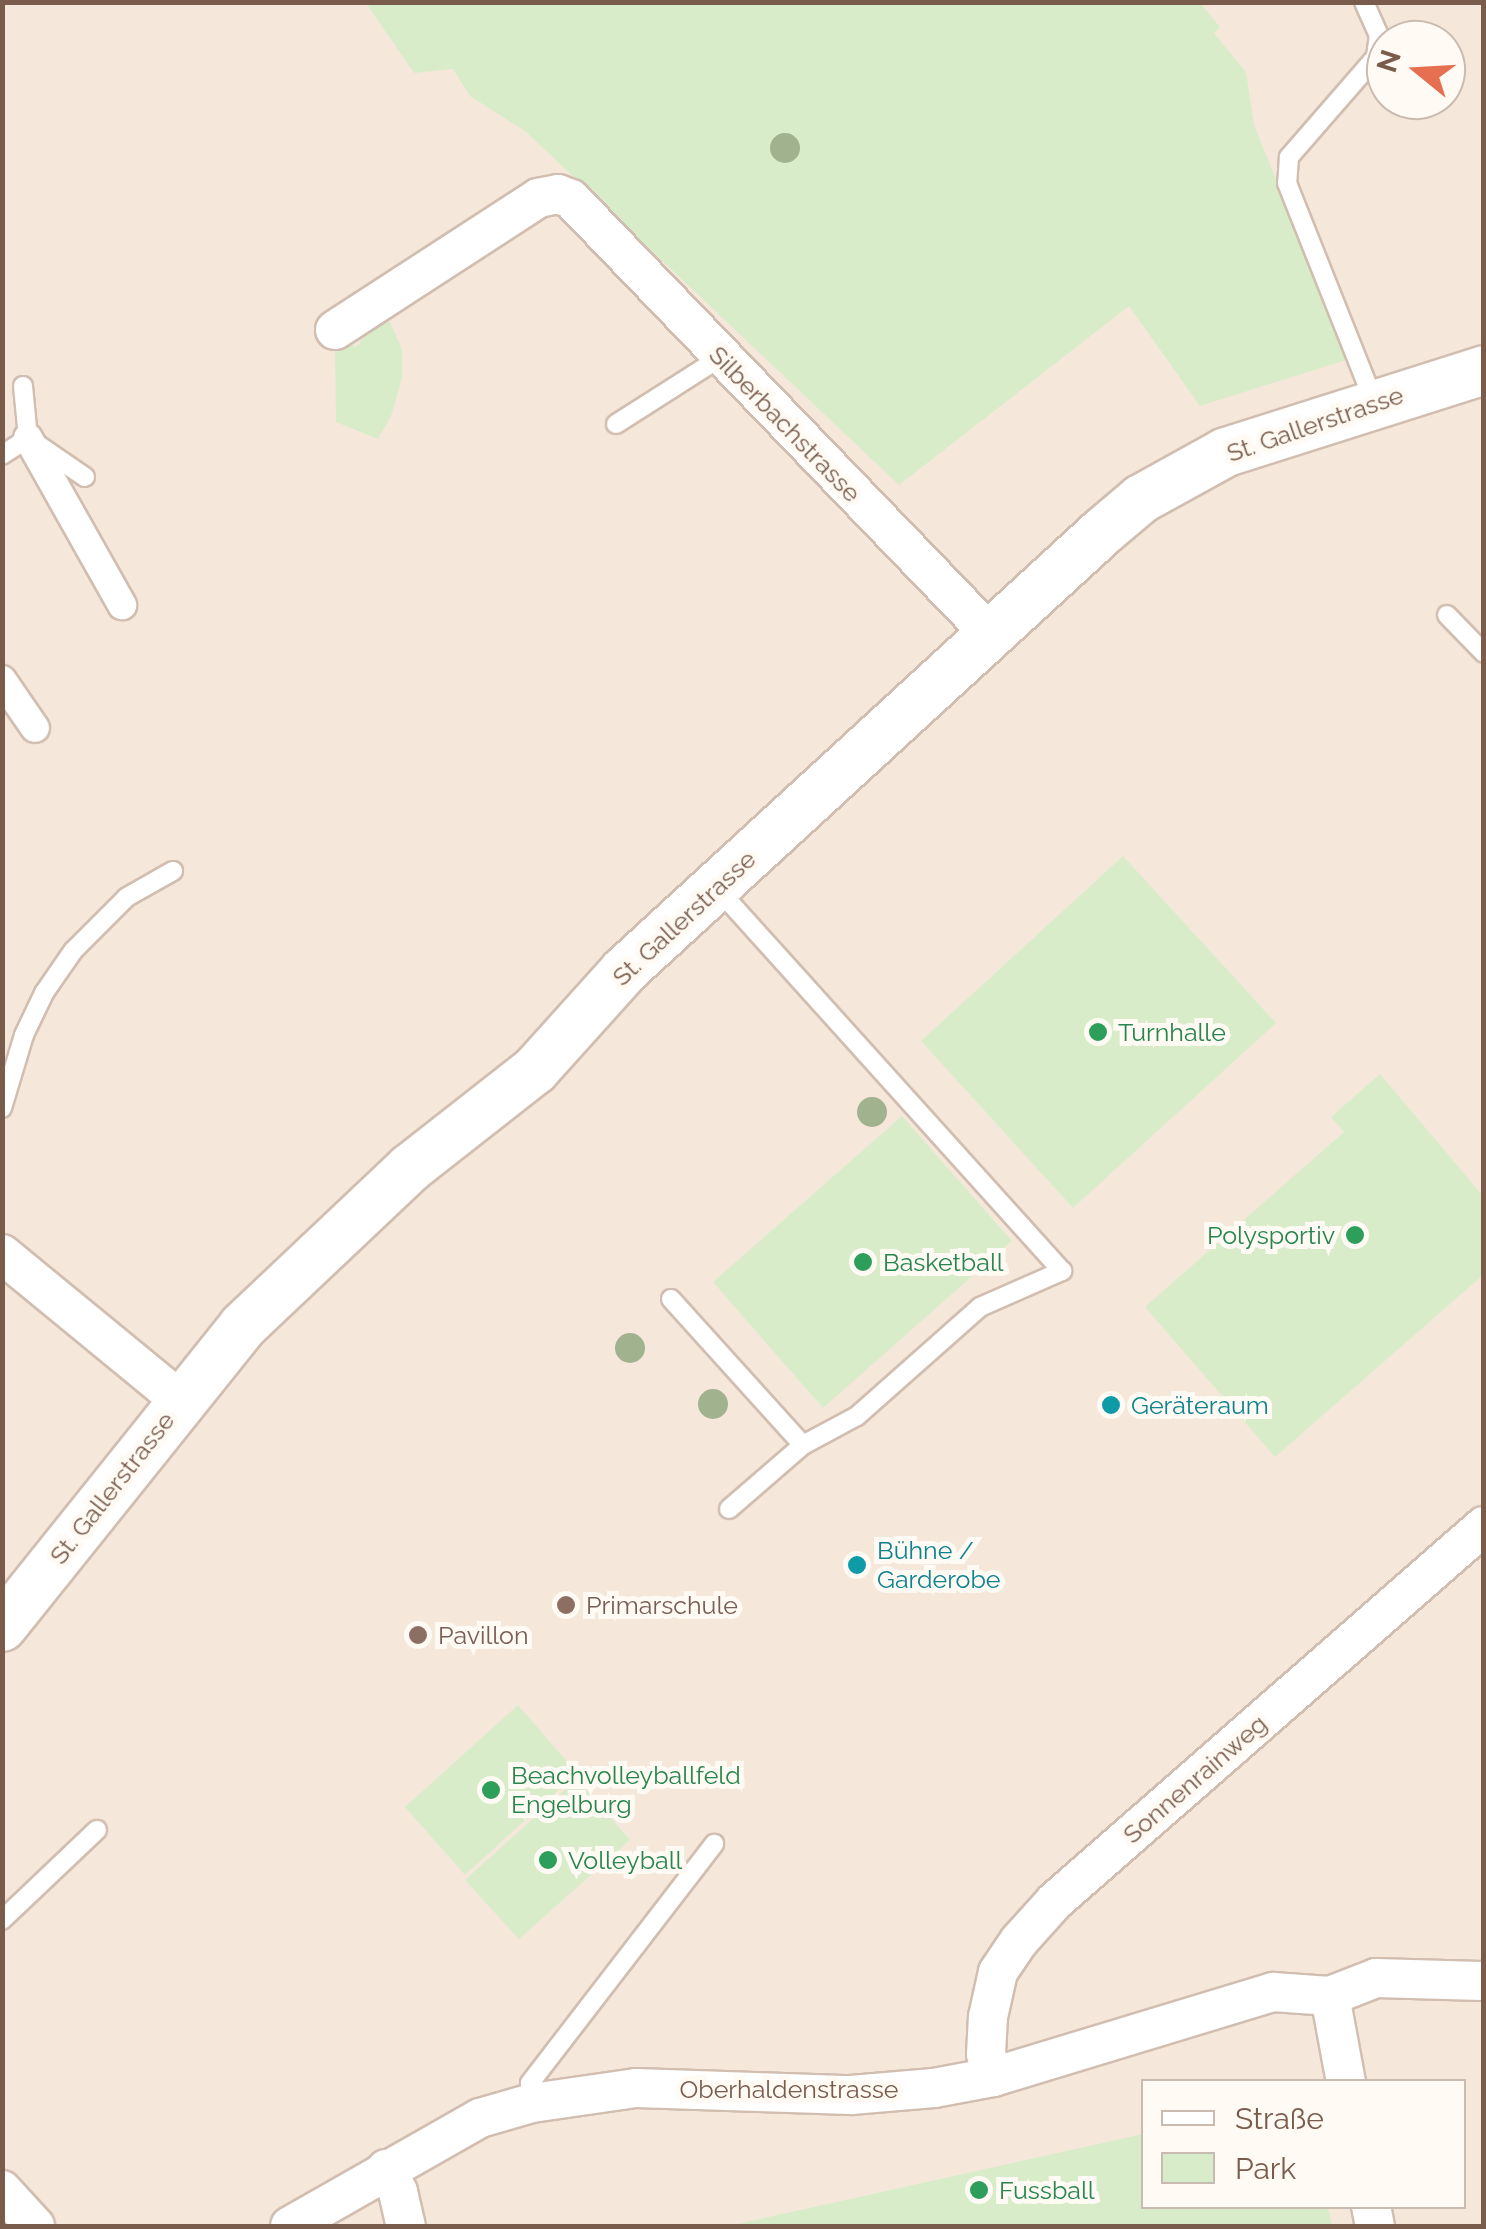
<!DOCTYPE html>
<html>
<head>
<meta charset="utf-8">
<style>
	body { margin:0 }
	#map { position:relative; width:1486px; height:2229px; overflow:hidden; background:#fdf6ec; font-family:Raleway,sans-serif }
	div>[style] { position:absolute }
	.residential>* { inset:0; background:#f5e8da }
	.green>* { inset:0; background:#d8ecc9 }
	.roads { filter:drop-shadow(2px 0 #d1beb0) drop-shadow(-2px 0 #d1beb0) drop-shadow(0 2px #d1beb0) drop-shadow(0 -2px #d1beb0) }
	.service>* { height:18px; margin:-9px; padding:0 9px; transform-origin:9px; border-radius:9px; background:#fff }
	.pedestrian>* { height:28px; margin:-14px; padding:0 14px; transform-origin:14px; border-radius:14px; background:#fff }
	.minor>* { height:38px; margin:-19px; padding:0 19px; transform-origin:19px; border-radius:19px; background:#fff }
	.tertiary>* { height:48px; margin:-24px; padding:0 24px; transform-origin:24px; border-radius:24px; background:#fff }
	.trees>* { width:30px; height:30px; margin:-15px; border-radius:50%; background:#a0b28e }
	.dots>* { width:28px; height:28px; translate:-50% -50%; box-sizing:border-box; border:5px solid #fffaf3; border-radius:50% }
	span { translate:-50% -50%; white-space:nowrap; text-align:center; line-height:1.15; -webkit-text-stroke:10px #fffaf3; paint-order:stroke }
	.street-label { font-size:25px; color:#7a5c4d }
	.leisure-label { font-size:25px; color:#27864d }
	.left { translate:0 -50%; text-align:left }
	.right { translate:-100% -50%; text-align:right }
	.culture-label { font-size:25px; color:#0d838f }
	.education-label { font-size:25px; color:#785e54 }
	.frame { position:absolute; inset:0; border:5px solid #7a5c4d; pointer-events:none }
	.legend { position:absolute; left:1141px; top:2079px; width:325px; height:130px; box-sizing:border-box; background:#fffaf3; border:2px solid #cabbb1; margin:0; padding:12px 18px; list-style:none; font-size:30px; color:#7a5c4d }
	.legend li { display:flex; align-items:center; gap:20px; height:50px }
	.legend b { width:50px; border:2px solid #cabbb1 }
	.north { position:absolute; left:1366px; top:20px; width:100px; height:100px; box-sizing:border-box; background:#fffaf3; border:2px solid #cabbb1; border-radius:50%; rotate:288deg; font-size:28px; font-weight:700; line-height:40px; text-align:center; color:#7a5c4d }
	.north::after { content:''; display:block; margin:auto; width:35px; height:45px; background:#e76f51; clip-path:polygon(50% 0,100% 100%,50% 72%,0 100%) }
</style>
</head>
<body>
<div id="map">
	<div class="residential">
		<i style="clip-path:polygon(evenodd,3px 3px,1483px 3px,1483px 2226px,3px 2226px,3px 3px,1386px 40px,1446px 40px,1446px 100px,1386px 100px,1386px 40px,3px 3px,1144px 2082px,1464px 2082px,1464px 2206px,1144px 2206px,1144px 2082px)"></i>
	</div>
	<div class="green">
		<i style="clip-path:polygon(366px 3px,1200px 3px,1220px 27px,1214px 33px,1246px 72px,1254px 125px,1349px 359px,1200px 406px,1129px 306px,899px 485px,525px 131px,470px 96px,453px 69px,414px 73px)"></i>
		<i style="clip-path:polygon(390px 322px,402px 349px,402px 378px,391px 416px,378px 439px,336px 422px,335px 348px,348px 342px,356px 347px,373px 325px)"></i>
		<i style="clip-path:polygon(1123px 856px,1276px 1023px,1073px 1208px,921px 1041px)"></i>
		<i style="clip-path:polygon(1380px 1074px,1483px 1196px,1483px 1275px,1275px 1457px,1145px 1307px,1344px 1132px,1331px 1117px)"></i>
		<i style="clip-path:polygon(902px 1116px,1012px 1241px,823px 1408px,713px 1282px)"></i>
		<i style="clip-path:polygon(518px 1705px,577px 1773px,465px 1875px,405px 1807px)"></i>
		<i style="clip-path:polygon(577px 1779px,630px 1840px,519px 1939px,465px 1880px)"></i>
		<i style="clip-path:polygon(1143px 2134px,1144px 2206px,1328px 2207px,1332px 2226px,728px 2226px)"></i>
	</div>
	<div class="roads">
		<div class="service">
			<i style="left:1364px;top:2px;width:36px;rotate:66deg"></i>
			<i style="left:1379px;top:35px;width:22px;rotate:98deg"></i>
			<i style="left:1376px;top:57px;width:133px;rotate:131deg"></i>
			<i style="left:1289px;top:157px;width:26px;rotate:94deg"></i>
			<i style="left:1287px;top:183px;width:236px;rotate:68.3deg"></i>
			<i style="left:23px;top:386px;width:52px;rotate:84.5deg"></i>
			<i style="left:616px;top:424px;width:125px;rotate:-32.5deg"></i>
			<i style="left:2px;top:455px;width:31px;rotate:-33deg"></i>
			<i style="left:28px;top:438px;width:69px;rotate:34.4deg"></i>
			<i style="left:1447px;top:615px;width:53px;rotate:45.8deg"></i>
			<i style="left:2px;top:1108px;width:76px;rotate:-73.2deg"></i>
			<i style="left:24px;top:1035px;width:47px;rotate:-64.5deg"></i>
			<i style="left:44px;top:993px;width:51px;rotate:-55.4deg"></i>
			<i style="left:73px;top:951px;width:76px;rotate:-45deg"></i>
			<i style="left:127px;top:897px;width:53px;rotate:-29.5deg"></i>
			<i style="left:671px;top:1299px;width:197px;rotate:47.9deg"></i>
			<i style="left:803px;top:1445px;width:61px;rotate:-28.2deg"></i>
			<i style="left:857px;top:1416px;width:164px;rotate:-41.5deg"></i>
			<i style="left:980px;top:1307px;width:90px;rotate:-23.7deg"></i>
			<i style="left:1062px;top:1271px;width:517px;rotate:-132.02deg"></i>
			<i style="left:729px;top:1509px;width:98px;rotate:-40.9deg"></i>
			<i style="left:2px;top:1920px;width:131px;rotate:-43.5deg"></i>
			<i style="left:532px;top:2103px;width:20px;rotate:-96deg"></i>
			<i style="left:530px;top:2083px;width:302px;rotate:-52.4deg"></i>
		</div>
		<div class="pedestrian">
			<i style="left:28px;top:438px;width:192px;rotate:60.6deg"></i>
			<i style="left:2px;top:680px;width:58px;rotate:55.5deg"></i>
		</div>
		<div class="minor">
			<i style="left:335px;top:330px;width:242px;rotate:-33deg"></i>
			<i style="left:538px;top:198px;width:20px;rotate:-11deg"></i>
			<i style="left:558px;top:194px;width:14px;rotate:21deg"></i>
			<i style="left:571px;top:199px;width:604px;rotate:46.07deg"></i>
			<i style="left:2px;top:1254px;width:230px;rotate:39.4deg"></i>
			<i style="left:1330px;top:1996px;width:87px;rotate:79.5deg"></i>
			<i style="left:993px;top:2077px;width:24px;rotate:-107deg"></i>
			<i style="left:986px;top:2054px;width:37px;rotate:-87deg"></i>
			<i style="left:988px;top:2017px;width:46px;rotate:-77.5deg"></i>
			<i style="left:998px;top:1972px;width:37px;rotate:-56deg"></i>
			<i style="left:1019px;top:1941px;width:54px;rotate:-48deg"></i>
			<i style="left:1055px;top:1901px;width:570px;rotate:-41.16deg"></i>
			<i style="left:386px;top:2169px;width:26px;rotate:62deg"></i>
			<i style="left:398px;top:2192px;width:35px;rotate:77deg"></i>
			<i style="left:2px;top:2190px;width:49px;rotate:47.5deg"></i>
			<i style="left:1371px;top:2206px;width:20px;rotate:79deg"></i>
			<i style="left:290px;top:2226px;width:219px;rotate:-29.6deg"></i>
			<i style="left:480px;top:2118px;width:54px;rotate:-16.1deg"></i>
			<i style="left:532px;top:2103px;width:105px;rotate:-8.2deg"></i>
			<i style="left:636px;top:2088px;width:215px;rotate:1.9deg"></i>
			<i style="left:851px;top:2095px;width:83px;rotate:-4.8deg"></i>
			<i style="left:934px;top:2088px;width:60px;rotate:-10.6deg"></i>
			<i style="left:993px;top:2077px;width:293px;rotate:-16.9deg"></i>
			<i style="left:1273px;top:1992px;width:57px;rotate:4deg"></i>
			<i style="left:1330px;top:1996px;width:49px;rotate:-21.4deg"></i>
			<i style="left:1376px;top:1978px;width:108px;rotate:1.6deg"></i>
		</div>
		<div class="tertiary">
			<i style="left:2px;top:1627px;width:386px;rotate:-51.3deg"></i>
			<i style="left:243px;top:1326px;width:230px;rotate:-43.4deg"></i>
			<i style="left:410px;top:1168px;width:159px;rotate:-38.1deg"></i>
			<i style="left:535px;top:1070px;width:133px;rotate:-48deg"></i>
			<i style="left:624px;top:971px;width:649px;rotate:-42.56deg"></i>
			<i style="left:1102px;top:532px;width:51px;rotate:-40.2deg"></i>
			<i style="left:1141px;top:499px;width:97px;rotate:-28.9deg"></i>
			<i style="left:1226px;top:452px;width:271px;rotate:-17.6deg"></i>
		</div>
	</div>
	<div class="trees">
		<i style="left:785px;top:148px"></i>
		<i style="left:872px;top:1112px"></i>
		<i style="left:630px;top:1348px"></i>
		<i style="left:713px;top:1404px"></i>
	</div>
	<div class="dots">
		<i style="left:1098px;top:1032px;background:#2e9e5b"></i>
		<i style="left:1355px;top:1235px;background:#2e9e5b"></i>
		<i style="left:863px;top:1262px;background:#2e9e5b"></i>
		<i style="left:1111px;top:1405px;background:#0f9aa8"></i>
		<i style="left:857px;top:1565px;background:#0f9aa8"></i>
		<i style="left:566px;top:1605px;background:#8d6e63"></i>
		<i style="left:418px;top:1635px;background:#8d6e63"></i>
		<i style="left:491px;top:1790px;background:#2e9e5b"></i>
		<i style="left:548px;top:1860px;background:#2e9e5b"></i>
		<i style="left:979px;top:2190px;background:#2e9e5b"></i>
	</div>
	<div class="street-label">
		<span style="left:785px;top:424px;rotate:46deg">Silberbachstrasse</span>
		<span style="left:1315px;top:424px;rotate:-19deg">St. Gallerstrasse</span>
		<span style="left:684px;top:918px;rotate:-43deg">St. Gallerstrasse</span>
		<span style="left:112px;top:1488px;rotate:-52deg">St. Gallerstrasse</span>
		<span style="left:1195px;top:1779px;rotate:-41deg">Sonnenrainweg</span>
		<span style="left:789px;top:2089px">Oberhaldenstrasse</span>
	</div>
	<div class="leisure-label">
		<span class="left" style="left:1118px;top:1032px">Turnhalle</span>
		<span class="right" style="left:1335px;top:1235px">Polysportiv</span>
		<span class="left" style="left:883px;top:1262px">Basketball</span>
		<span class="left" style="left:511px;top:1790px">Beachvolleyballfeld<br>Engelburg</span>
		<span class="left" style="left:568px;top:1860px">Volleyball</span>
		<span class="left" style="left:999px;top:2190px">Fussball</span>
	</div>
	<div class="culture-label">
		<span class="left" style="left:1131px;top:1405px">Geräteraum</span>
		<span class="left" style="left:877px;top:1565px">Bühne /<br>Garderobe</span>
	</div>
	<div class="education-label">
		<span class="left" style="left:586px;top:1605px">Primarschule</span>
		<span class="left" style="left:438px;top:1635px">Pavillon</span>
	</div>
	<div class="frame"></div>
	<ul class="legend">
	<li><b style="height:12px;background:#fff"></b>Straße</li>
	<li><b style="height:28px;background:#d8ecc9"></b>Park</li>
	</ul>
	<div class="north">N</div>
</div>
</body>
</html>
